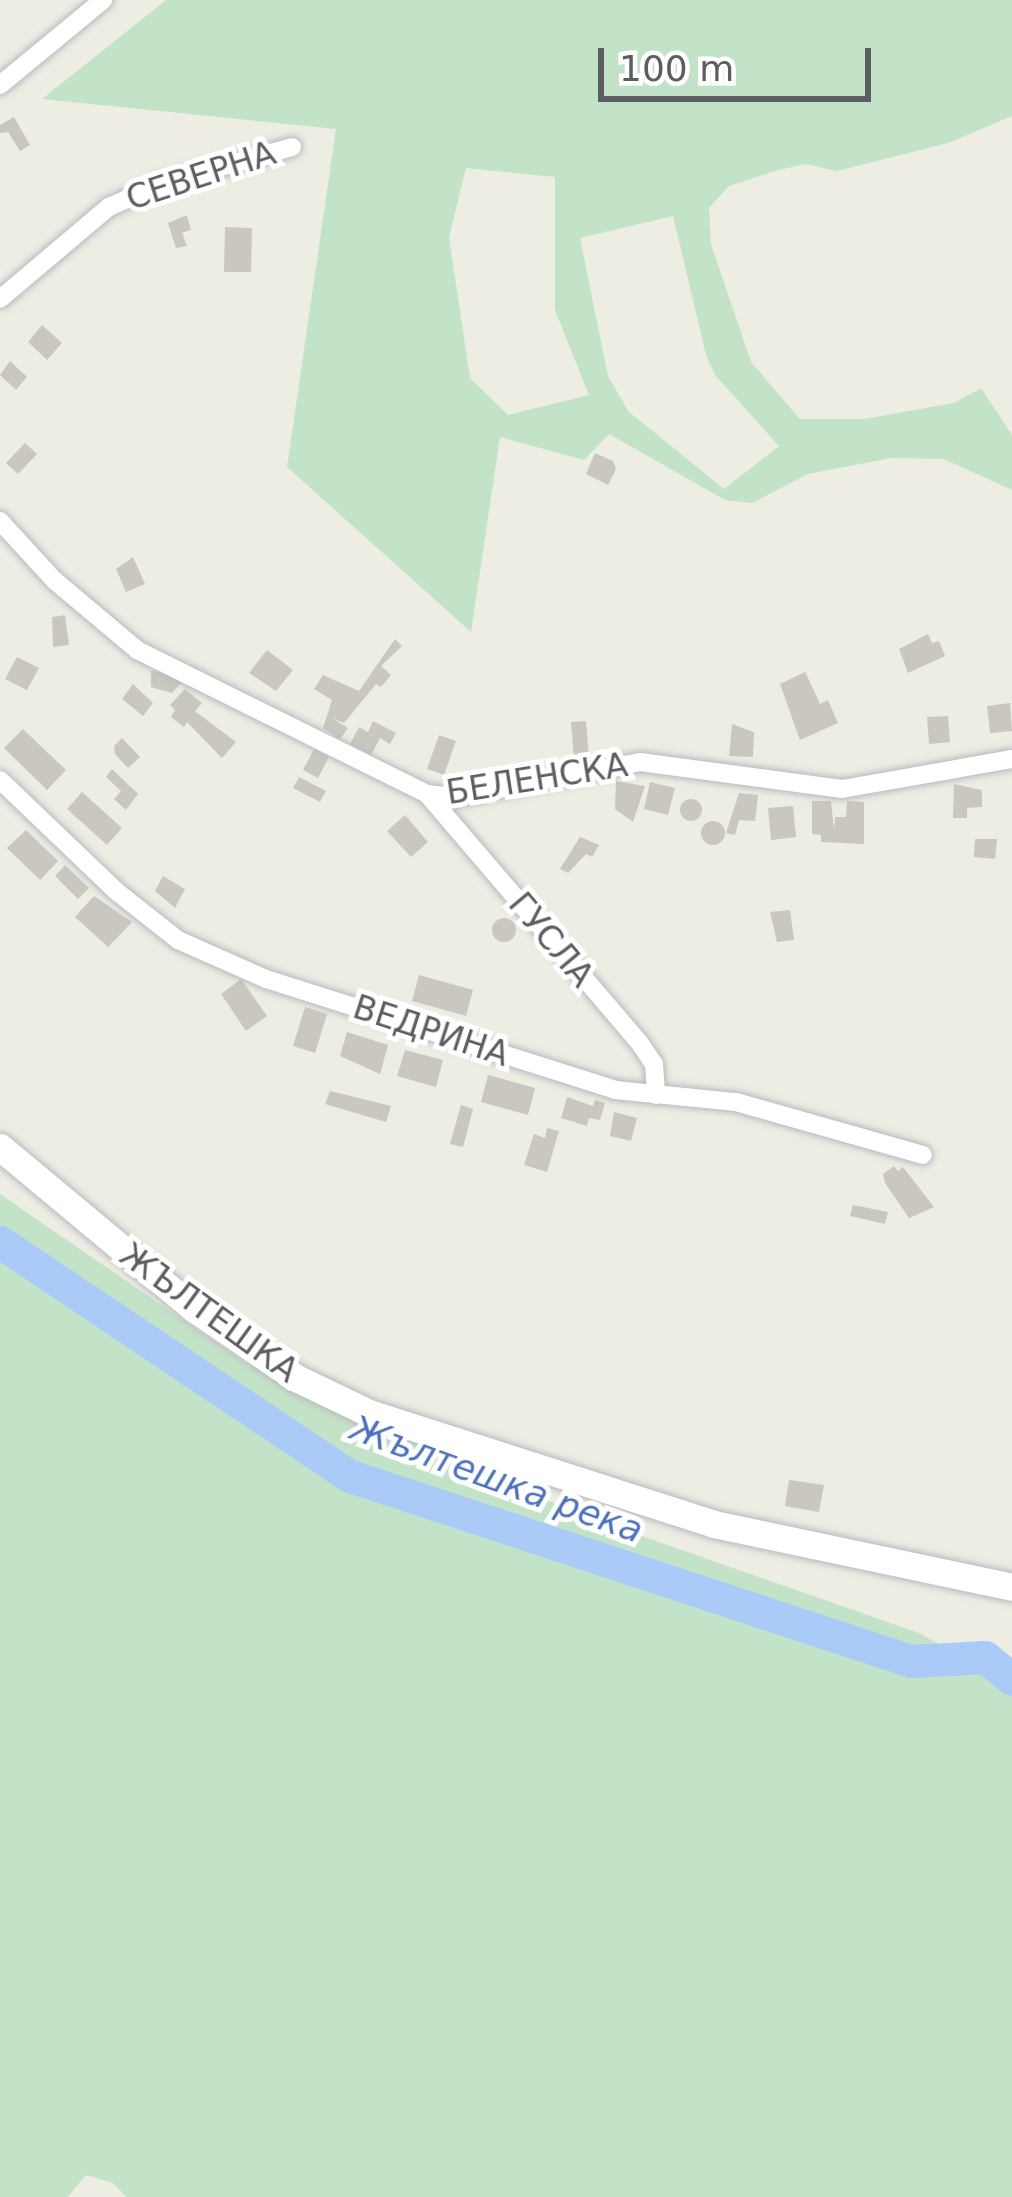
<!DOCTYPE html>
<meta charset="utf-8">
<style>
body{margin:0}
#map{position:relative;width:1012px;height:2197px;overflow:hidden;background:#edede4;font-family:"DejaVu Sans",sans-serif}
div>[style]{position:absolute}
.green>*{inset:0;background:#c3e3c8}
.river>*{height:33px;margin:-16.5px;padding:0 16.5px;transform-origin:16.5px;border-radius:16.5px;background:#aacaf8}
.building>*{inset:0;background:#c9c7c0}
.round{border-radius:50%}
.roads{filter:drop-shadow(0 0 3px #b9babf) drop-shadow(0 0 3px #b9babf)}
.minor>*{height:18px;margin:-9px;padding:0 9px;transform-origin:9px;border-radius:9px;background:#fff}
.secondary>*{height:27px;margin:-13.5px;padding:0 13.5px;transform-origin:13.5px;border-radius:13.5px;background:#fff}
span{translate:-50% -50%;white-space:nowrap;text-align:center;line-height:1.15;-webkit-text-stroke:10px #fff;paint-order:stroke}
.street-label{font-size:33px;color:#5c5e63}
.water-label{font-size:36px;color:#4e72b9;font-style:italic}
.scale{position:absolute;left:598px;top:48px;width:273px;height:54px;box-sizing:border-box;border:6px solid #5c5e63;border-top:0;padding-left:15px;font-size:36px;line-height:42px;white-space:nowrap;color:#5c5e63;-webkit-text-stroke:9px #fff;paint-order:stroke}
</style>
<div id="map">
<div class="green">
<i style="clip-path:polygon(evenodd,166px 0,1012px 0,1012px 116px,948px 143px,837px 171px,805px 164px,775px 171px,729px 186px,709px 208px,711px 244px,751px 362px,800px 419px,864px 419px,954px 403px,981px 388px,1012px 435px,1012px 490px,944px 459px,891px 458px,808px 474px,752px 503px,725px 500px,609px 434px,584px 460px,500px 437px,471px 632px,287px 467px,336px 129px,42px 99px,166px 0,466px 168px,555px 177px,555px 310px,589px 395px,508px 415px,470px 378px,449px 237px,466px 168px,166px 0,673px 216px,706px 355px,715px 375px,779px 446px,724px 489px,628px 411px,608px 376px,580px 238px,673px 216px)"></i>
<i style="clip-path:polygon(0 1194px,250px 1366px,576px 1513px,919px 1633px,1012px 1684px,1012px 2197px,126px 2197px,113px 2183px,86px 2175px,68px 2197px,0 2197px)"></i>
</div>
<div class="river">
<i style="left:0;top:1242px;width:421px;rotate:33.8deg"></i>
<i style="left:350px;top:1476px;width:591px;rotate:18.25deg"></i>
<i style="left:911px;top:1661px;width:74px;rotate:-3.1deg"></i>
<i style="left:985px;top:1657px;width:35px;rotate:39deg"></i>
</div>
<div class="building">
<i style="clip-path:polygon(14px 117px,30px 145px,20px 151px,8px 132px,0 133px,0 125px)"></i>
<i style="clip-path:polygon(187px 215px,191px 230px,182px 233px,187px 246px,176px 248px,168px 223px)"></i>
<i style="clip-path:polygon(225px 227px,252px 228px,251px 272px,224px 272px)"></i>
<i style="clip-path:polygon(42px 325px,62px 343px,47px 360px,28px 342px)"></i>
<i style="clip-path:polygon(10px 361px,27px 377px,16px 390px,0 375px)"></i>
<i style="clip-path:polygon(25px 443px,37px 454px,18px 474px,6px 463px)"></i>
<i style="clip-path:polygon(595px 453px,613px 461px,616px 469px,608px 485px,586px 474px)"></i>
<i style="clip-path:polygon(133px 557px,145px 584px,126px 592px,116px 569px)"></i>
<i style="clip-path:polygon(65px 615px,69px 645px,53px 647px,52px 617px)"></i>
<i style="clip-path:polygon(928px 634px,932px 643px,939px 641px,945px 656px,908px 673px,899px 649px)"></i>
<i style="clip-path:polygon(395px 639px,402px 646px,381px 666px,391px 675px,381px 687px,376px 684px,344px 723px,332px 718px,348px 728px,340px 739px,323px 728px,332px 700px,314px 689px,323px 675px,359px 691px)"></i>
<i style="clip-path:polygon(267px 650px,293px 670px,276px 691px,249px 673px)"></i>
<i style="clip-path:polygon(17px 657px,39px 668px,27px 690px,5px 679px)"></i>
<i style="clip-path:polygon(151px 671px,174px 673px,181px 683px,172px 693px,151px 687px)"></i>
<i style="clip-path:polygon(805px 672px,820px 704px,828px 700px,838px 723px,800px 740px,780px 684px)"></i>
<i style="clip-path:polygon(133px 684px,153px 703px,143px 716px,122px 699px)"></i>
<i style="clip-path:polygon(185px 689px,202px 703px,195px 711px,236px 742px,222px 758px,187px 722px,184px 727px,171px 717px,175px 710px,170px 705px)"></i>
<i style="clip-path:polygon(1010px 703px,1012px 731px,990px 733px,987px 706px)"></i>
<i style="clip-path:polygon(948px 716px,950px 742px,929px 744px,927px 717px)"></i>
<i style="clip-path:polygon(373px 721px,396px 733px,390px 744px,380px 738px,371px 755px,350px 744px,359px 727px,368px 732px)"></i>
<i style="clip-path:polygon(586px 721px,589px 758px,574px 759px,571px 722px)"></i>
<i style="clip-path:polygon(732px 724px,754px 732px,753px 757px,729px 756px)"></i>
<i style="clip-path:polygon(23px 729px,66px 770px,47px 790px,4px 748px)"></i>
<i style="clip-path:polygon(439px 735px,456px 741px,444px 775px,427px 769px)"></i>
<i style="clip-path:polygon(122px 738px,140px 757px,128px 768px,115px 754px,114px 746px)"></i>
<i style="clip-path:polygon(314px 749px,329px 757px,318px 778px,303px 770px)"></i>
<i style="clip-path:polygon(112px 769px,138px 794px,126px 810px,114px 799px,121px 791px,106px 777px)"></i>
<i style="clip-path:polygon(299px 777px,326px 791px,320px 802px,293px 788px)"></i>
<i style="clip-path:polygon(616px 781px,645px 786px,633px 822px,615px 809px)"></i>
<i style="clip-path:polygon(650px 782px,675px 788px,668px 815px,644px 809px)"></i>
<i style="clip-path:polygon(954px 784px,982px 790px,982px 807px,967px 808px,967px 818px,953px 818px)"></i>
<i style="clip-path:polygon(82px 792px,122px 828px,107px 845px,67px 809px)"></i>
<i style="clip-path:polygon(739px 793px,758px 795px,755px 821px,739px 820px,735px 835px,726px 833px)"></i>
<i class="round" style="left:680px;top:799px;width:22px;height:22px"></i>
<i style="clip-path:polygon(812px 801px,831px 801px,834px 830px,835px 817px,846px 817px,847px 801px,864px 802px,864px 844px,821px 842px,821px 835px,812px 834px)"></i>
<i style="clip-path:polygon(793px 806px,796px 837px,771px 840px,768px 808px)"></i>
<i style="clip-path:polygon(405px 815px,428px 842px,411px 857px,387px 831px)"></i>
<i class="round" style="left:701px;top:821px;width:24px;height:24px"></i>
<i style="clip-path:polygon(26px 830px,58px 861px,40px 880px,7px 848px)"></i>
<i style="clip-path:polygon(580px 837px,599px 845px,592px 857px,586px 854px,568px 873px,560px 869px)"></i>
<i style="clip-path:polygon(975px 839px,997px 839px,995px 859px,974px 857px)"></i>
<i style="clip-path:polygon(65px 865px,89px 888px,78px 899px,55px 876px)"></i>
<i style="clip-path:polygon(163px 876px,185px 889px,175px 908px,155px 891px)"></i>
<i style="clip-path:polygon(94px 896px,132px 922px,108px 947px,75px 917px)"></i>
<i style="clip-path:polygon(790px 910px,794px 940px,777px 942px,770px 912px)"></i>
<i class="round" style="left:492px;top:918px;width:24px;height:24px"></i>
<i style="clip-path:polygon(419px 975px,473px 990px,466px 1016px,412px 1001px)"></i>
<i style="clip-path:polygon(241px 979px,267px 1016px,246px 1031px,221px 994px)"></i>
<i style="clip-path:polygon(305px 1007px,327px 1014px,315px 1053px,293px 1046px)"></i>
<i style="clip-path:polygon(347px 1032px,388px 1045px,380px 1074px,340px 1056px)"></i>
<i style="clip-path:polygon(405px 1050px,443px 1060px,436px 1087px,397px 1076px)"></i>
<i style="clip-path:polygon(488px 1075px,535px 1088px,528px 1115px,481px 1102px)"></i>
<i style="clip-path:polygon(330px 1091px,391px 1106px,386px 1122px,325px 1104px)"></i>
<i style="clip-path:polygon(567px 1097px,593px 1106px,595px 1100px,605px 1103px,600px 1120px,589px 1118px,587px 1126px,561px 1118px)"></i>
<i style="clip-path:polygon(461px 1105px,473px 1109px,463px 1147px,450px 1144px)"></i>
<i style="clip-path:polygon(614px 1112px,637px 1118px,631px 1141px,610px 1136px)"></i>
<i style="clip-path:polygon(547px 1128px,559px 1131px,547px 1172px,524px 1165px,534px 1134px,545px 1138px)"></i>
<i style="clip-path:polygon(894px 1166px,898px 1171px,903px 1167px,934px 1207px,909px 1218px,885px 1183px,883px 1174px)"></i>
<i style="clip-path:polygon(853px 1205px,888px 1212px,885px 1224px,850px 1216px)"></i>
<i style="clip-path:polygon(789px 1480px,824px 1485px,819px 1512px,785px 1506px)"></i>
</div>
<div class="roads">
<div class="minor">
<i style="left:0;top:85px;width:134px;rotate:-39.5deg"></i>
<i style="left:0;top:299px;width:143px;rotate:-40.2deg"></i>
<i style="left:109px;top:207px;width:59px;rotate:-24deg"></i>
<i style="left:163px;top:183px;width:134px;rotate:-15.6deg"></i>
<i style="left:0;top:521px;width:80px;rotate:47.5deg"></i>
<i style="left:54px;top:580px;width:109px;rotate:40.1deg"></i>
<i style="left:137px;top:650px;width:324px;rotate:26.4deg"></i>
<i style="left:427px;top:794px;width:30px;rotate:6deg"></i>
<i style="left:457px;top:797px;width:186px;rotate:-10.8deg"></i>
<i style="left:640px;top:762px;width:204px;rotate:7.6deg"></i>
<i style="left:842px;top:789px;width:173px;rotate:-10deg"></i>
<i style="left:0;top:780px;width:161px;rotate:43.7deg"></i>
<i style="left:116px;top:891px;width:79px;rotate:38.3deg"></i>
<i style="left:178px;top:940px;width:96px;rotate:23.9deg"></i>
<i style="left:266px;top:979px;width:366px;rotate:17.6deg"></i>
<i style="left:615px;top:1090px;width:122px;rotate:5.7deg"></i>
<i style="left:736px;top:1102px;width:194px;rotate:15.8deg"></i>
<i style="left:427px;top:794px;width:326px;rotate:49.5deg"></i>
<i style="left:639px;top:1042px;width:27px;rotate:56deg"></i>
<i style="left:654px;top:1064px;width:31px;rotate:86deg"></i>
</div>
<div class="secondary">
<i style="left:0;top:1147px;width:251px;rotate:39.8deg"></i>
<i style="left:193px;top:1308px;width:125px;rotate:34.2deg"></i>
<i style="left:296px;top:1378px;width:81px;rotate:25.6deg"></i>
<i style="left:369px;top:1413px;width:362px;rotate:17.8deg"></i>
<i style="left:714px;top:1524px;width:305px;rotate:11.9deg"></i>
</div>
</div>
<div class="street-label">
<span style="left:201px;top:176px;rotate:-18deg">СЕВЕРНА</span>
<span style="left:537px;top:779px;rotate:-9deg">БЕЛЕНСКА</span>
<span style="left:551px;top:940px;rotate:50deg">ГУСЛА</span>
<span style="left:431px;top:1031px;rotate:18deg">ВЕДРИНА</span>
<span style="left:209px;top:1313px;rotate:36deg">ЖЪЛТЕШКА</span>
</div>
<div class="water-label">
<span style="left:497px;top:1479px;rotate:20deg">Жълтешка река</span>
</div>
<div class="scale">100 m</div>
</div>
